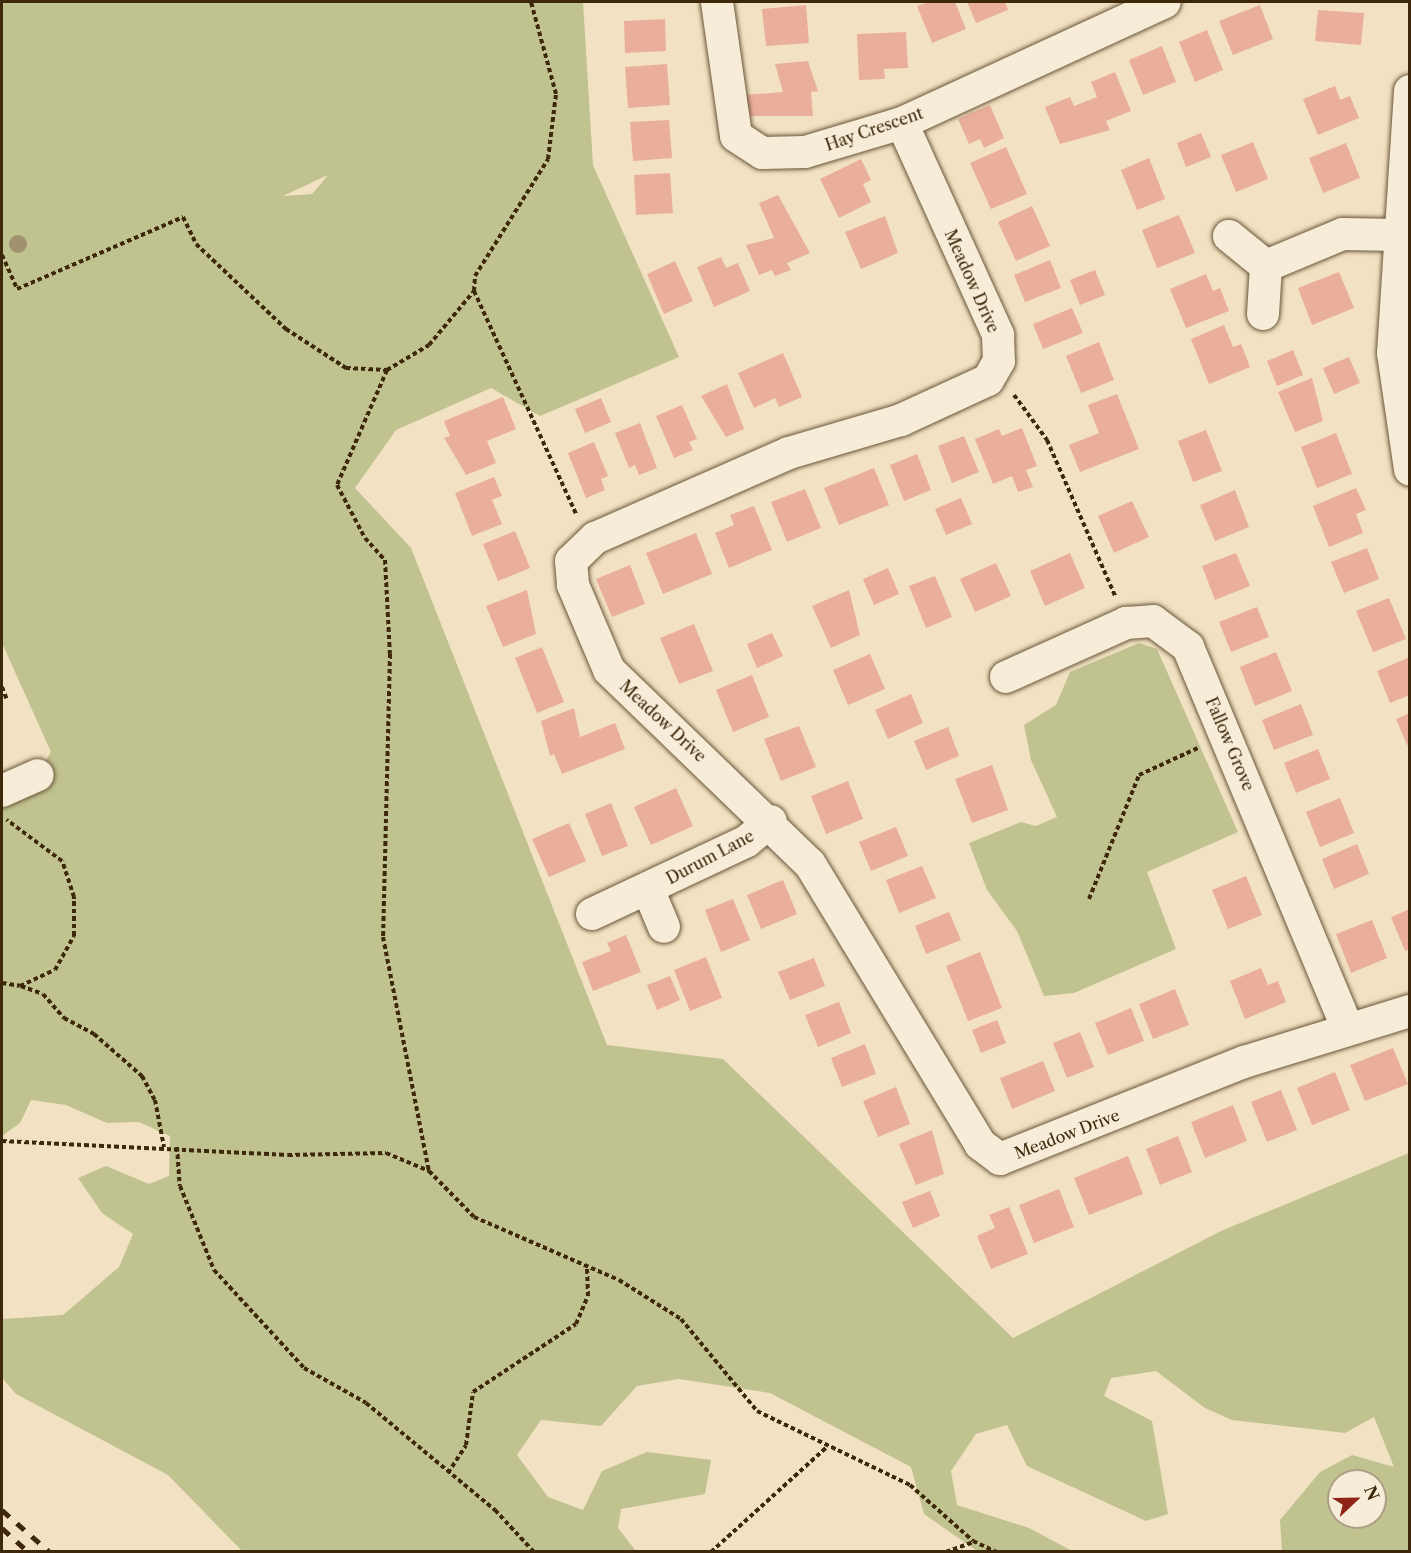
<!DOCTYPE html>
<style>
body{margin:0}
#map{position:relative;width:1411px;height:1553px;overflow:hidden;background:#f2e2c3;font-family:"Libre Caslon Text",serif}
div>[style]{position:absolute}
.green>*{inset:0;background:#c0c290}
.building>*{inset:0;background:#e9af9b}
.path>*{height:4px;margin-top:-2px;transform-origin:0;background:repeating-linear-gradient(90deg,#3d2809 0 4.5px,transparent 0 7.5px)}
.roads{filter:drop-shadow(0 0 2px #6a5638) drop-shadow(0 0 2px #6a5638)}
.minor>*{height:32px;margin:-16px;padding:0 16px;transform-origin:16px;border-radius:16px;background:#f7ecd8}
.rail>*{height:4.5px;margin-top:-2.25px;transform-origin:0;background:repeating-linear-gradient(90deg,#3d2809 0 10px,transparent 0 20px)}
.trees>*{width:18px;height:18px;margin:-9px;border-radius:50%;background:#a1916f}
span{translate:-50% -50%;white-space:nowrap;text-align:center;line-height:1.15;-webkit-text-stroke:5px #f7ecd8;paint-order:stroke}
.street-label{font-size:16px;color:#3d2809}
.frame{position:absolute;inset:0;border:3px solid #3d2809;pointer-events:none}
.north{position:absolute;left:1327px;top:1469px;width:60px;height:60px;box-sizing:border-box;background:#f7ecd8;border:2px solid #ad9e85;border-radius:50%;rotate:68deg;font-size:16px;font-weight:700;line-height:24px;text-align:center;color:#3d2809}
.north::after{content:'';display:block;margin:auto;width:21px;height:27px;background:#8f2418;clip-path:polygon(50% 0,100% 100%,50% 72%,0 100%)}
</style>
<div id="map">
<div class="green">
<i style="clip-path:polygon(evenodd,2px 2px,583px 2px,593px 165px,679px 357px,540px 416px,491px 388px,396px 430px,355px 488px,411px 548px,607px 1045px,723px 1059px,1013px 1338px,1221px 1231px,1409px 1153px,1409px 1551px,1282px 1551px,1280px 1520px,1320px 1472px,1352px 1455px,1394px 1467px,1374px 1417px,1345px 1433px,1232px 1420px,1205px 1408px,1156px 1371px,1111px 1378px,1104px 1396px,1152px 1421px,1168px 1514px,1146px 1521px,1027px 1466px,1007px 1425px,976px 1434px,951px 1471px,957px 1505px,1029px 1528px,1074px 1552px,977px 1551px,924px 1514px,911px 1467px,770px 1393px,679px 1379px,637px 1386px,601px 1426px,541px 1420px,517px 1455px,548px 1497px,583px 1510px,602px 1471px,647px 1452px,711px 1460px,705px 1494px,621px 1509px,618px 1528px,636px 1551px,242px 1551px,168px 1475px,16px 1394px,2px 1378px,2px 1319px,63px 1315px,119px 1267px,133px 1234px,102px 1213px,78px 1178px,106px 1166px,149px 1184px,169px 1176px,170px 1136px,139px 1122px,107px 1123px,66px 1105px,31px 1100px,20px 1123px,2px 1136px,2px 797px,32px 783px,51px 752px,2px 643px,2px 2px,328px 175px,312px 194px,284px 196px,285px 195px,328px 175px,2px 2px,1339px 1481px,1375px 1481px,1375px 1517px,1339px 1517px,1339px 1481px)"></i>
<i style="clip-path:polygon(1139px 643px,1157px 649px,1238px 832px,1147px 872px,1176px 949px,1074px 993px,1044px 996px,1017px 931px,987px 890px,969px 843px,1021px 822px,1036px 826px,1057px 817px,1031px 760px,1024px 725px,1056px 705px,1070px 672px)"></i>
</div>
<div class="building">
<i style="clip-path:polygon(929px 2px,955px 2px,966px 29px,932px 43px,917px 6px)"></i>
<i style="clip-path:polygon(967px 2px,1005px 2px,1008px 10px,976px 23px)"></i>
<i style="clip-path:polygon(806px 5px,809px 43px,766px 46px,762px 9px)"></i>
<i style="clip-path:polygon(1260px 5px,1273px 39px,1233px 55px,1219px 21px)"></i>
<i style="clip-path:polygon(1318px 10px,1364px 13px,1361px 45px,1315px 41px)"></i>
<i style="clip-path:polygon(665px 19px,666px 51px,625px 53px,624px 21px)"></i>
<i style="clip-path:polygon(1207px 30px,1223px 70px,1195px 82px,1179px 42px)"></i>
<i style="clip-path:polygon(906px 32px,908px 68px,884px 69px,885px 79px,859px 80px,857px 34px)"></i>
<i style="clip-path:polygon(1162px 46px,1176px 82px,1143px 95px,1129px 60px)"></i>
<i style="clip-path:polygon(808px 61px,818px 91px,811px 92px,813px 116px,747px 116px,745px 95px,783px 92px,775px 64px)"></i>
<i style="clip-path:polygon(667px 64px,670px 105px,628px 108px,625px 67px)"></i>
<i style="clip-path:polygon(1115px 72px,1131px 111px,1106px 121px,1110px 130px,1060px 144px,1045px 107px,1070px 97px,1074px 106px,1097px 97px,1091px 82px)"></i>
<i style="clip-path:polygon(1335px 86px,1340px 100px,1350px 96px,1359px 118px,1318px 135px,1303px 99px)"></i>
<i style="clip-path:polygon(990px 105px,1004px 138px,984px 148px,980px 139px,969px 144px,958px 119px)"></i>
<i style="clip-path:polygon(669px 120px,672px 158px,633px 161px,630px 122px)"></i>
<i style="clip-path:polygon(1201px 133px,1211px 157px,1186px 167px,1177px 143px)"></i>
<i style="clip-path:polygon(1253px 142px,1268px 179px,1236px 192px,1221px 155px)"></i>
<i style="clip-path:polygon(1346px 143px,1360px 178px,1323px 193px,1309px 158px)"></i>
<i style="clip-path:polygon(1006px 147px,1027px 194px,991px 209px,970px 163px)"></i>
<i style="clip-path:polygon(1149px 158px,1165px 199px,1137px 210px,1121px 170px)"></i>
<i style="clip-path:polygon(861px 159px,871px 180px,863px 184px,871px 202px,839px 218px,820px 179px)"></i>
<i style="clip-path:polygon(670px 173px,673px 213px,636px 215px,634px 175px)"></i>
<i style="clip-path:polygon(778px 195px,810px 253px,787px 263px,791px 270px,775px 276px,772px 270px,759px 275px,746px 245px,774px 238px,759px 203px)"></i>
<i style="clip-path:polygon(1032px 206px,1050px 246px,1016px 261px,998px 222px)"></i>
<i style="clip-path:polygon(1179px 215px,1195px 253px,1157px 268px,1142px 230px)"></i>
<i style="clip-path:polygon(885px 216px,898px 253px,861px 269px,845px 232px)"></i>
<i style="clip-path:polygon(721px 257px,726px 268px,738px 263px,750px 291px,714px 307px,697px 267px)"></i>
<i style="clip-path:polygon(1050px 260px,1061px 288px,1025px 302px,1014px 275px)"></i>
<i style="clip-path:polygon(675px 261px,693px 301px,664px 314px,647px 274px)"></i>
<i style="clip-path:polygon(1095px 270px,1105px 295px,1080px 305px,1070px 280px)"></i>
<i style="clip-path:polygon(1339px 272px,1354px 308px,1312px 325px,1298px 288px)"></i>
<i style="clip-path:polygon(1206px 274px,1213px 291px,1220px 288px,1229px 311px,1186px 328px,1170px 289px)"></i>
<i style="clip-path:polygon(1072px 308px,1083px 333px,1043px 349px,1033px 324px)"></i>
<i style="clip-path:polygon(1224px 325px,1233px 347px,1241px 344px,1250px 367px,1209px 384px,1191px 339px)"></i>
<i style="clip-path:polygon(1099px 342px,1114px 380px,1081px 393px,1066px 356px)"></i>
<i style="clip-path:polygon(1293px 350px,1303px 375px,1277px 386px,1267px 361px)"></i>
<i style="clip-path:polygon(783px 353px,802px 397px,779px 407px,775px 398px,754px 408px,738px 373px)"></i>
<i style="clip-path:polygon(1349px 357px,1360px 383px,1334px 394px,1323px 368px)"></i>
<i style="clip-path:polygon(1312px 378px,1323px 421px,1295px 432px,1278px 392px)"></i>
<i style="clip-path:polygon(727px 384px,744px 429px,726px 437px,701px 396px)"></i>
<i style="clip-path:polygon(1117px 394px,1139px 449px,1080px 472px,1069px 445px,1099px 433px,1088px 405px)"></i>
<i style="clip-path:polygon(503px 397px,516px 429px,487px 441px,496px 463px,466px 475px,444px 438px,450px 436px,444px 421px)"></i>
<i style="clip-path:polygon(601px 398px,611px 422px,585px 433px,575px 409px)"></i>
<i style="clip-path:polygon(682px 405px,697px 439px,689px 442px,693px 450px,674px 458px,656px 416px)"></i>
<i style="clip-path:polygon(640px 423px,657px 468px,639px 475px,635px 465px,629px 468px,615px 433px)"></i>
<i style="clip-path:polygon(1022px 428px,1037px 466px,1026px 470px,1033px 487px,1018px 492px,1012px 476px,993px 484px,975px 439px,999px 429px,1002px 436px)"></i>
<i style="clip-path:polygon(1206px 430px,1222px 471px,1193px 482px,1178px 441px)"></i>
<i style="clip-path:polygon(1336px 433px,1352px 474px,1317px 488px,1301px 447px)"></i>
<i style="clip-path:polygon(964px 436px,979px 472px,952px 483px,938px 446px)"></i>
<i style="clip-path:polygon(594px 442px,608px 476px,601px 479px,605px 490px,586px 498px,568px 453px)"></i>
<i style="clip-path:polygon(917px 454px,931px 490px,904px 501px,890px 465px)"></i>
<i style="clip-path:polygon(874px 468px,889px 505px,839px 525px,824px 488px)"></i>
<i style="clip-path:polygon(494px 477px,502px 496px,492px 500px,502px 524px,472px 536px,455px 493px)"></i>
<i style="clip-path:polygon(1356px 488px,1366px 510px,1356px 514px,1363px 533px,1329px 547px,1313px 506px)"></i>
<i style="clip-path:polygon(805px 489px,821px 528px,787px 542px,771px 502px)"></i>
<i style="clip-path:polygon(1235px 490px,1249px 527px,1215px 541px,1200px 505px)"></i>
<i style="clip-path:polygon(961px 498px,972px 524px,946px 535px,935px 509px)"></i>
<i style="clip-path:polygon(1132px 501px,1149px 537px,1114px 553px,1098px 516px)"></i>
<i style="clip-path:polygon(754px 506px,772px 550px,729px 568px,715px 533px,734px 525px,730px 515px)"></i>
<i style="clip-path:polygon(515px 531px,530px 568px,498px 581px,483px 544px)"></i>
<i style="clip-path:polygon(696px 533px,712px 574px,663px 594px,646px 553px)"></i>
<i style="clip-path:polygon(1367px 548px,1379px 579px,1344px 593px,1331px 562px)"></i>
<i style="clip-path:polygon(1070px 553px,1085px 588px,1045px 606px,1030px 571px)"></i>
<i style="clip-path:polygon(1236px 553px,1250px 586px,1215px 600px,1202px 566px)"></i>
<i style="clip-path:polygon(996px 563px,1011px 596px,975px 612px,960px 579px)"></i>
<i style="clip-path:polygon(630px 565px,645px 604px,612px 617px,596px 579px)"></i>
<i style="clip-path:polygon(888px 568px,899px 594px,874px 605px,863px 579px)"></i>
<i style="clip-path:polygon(935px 576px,952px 617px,926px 628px,909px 586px)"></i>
<i style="clip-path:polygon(527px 590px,536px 634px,503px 647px,486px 606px)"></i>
<i style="clip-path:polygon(849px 590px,860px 635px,831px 648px,812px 606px)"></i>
<i style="clip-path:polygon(1389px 598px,1406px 639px,1373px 652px,1356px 611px)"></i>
<i style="clip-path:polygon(1257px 607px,1269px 637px,1231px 652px,1219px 622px)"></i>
<i style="clip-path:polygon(694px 624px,713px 671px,679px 684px,660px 638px)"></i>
<i style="clip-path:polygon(772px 633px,783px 656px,757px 668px,747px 644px)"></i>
<i style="clip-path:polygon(542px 647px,564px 702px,537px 713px,515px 658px)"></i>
<i style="clip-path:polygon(1276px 652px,1292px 691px,1255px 706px,1240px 667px)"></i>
<i style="clip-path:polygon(870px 654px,885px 689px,848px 705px,833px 670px)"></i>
<i style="clip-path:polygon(1410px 657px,1410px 695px,1390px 703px,1377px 671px)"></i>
<i style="clip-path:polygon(752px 675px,769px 717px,733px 732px,716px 690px)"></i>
<i style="clip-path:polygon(911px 694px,923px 723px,888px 739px,875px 710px)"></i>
<i style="clip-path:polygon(1301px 704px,1313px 735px,1274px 750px,1262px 720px)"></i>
<i style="clip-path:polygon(574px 708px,580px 737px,615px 723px,625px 749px,562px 774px,554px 754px,550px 756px,541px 721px)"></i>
<i style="clip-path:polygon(1410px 713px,1410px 744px,1407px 745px,1396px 719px)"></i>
<i style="clip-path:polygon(799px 726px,816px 767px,781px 781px,764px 739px)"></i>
<i style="clip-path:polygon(948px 727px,959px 756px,926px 770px,914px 741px)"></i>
<i style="clip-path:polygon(1318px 749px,1330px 779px,1296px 793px,1284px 763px)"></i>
<i style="clip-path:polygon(992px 765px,1008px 810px,972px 823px,955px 779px)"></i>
<i style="clip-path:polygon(848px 781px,863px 819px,826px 834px,811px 796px)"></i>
<i style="clip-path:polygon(676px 788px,693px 826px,651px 845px,634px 807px)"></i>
<i style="clip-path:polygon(1340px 798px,1354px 833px,1320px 847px,1306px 812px)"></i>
<i style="clip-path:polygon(611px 803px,628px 846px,602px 856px,585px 814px)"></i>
<i style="clip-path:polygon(569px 823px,586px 861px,549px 877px,532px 839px)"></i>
<i style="clip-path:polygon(896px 827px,908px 856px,871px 871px,859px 842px)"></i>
<i style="clip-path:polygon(1357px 844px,1369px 874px,1334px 889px,1322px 859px)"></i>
<i style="clip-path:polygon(922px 866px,936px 898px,899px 913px,886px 880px)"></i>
<i style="clip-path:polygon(1246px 876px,1262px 915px,1228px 929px,1212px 890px)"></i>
<i style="clip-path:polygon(783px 880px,797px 914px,761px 929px,747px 895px)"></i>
<i style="clip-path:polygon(733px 899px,750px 940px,721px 952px,705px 910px)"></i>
<i style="clip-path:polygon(1410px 909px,1410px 949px,1405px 951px,1391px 917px)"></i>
<i style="clip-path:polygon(949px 912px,961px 940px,926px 954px,915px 926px)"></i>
<i style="clip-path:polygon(1372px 920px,1387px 958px,1351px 973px,1336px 934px)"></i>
<i style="clip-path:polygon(626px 935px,641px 972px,593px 991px,582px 962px,611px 951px,607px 943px)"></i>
<i style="clip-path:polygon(980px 952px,1002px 1008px,968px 1021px,946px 966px)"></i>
<i style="clip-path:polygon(706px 957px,722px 998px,690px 1011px,674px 970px)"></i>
<i style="clip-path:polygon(814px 958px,825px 986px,790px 1000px,778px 972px)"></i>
<i style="clip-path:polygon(1261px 968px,1268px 985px,1278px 981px,1286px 1002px,1245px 1019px,1230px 981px)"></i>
<i style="clip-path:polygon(670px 976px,680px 1000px,657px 1010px,647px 985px)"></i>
<i style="clip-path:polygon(1175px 989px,1189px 1025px,1153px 1039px,1139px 1004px)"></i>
<i style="clip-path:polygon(839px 1002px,851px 1033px,818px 1047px,805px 1015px)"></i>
<i style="clip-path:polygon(1131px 1008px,1144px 1041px,1108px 1055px,1095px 1023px)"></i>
<i style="clip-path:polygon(997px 1020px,1006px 1043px,981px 1053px,972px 1030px)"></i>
<i style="clip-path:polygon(1080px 1032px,1094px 1067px,1067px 1078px,1053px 1043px)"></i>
<i style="clip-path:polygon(865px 1044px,876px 1074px,842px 1087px,831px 1058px)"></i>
<i style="clip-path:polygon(1393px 1048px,1408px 1084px,1365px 1101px,1350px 1065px)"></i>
<i style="clip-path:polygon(1043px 1061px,1055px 1091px,1012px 1109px,1000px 1078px)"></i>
<i style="clip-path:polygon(1335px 1072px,1350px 1110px,1312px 1125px,1297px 1088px)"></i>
<i style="clip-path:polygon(896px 1087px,910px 1124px,878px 1137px,863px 1101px)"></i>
<i style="clip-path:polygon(1281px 1090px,1297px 1130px,1267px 1142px,1251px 1102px)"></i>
<i style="clip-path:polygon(1233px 1105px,1247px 1141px,1205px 1158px,1191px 1122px)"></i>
<i style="clip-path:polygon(932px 1130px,944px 1174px,916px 1185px,899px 1144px)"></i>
<i style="clip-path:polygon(1178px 1136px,1192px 1172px,1160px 1185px,1146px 1149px)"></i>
<i style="clip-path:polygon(1128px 1156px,1143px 1194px,1089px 1215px,1074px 1178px)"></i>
<i style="clip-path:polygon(1059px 1189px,1074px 1227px,1034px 1243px,1019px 1205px)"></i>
<i style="clip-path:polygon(930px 1191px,940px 1216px,913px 1228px,902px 1202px)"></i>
<i style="clip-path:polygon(1009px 1207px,1028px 1254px,991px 1269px,977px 1236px,995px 1228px,989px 1215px)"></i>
</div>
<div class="path">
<i style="left:2px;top:255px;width:37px;rotate:66deg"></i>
<i style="left:17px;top:289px;width:181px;rotate:-23.4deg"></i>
<i style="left:183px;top:217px;width:30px;rotate:64deg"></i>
<i style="left:196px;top:244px;width:124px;rotate:43.4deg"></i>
<i style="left:286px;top:329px;width:72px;rotate:33deg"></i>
<i style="left:346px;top:368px;width:41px;rotate:2.8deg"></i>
<i style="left:387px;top:370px;width:49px;rotate:-30.8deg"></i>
<i style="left:429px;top:345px;width:70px;rotate:-50.2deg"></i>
<i style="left:474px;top:291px;width:15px;rotate:-86deg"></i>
<i style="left:475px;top:276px;width:138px;rotate:-58deg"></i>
<i style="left:548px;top:159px;width:65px;rotate:-83deg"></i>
<i style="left:556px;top:94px;width:95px;rotate:-105.2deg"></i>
<i style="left:474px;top:291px;width:247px;rotate:65.4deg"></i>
<i style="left:387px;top:370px;width:125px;rotate:113.5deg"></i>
<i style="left:337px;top:485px;width:60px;rotate:62.2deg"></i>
<i style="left:365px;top:538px;width:30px;rotate:48deg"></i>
<i style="left:385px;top:560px;width:94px;rotate:87deg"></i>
<i style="left:390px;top:654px;width:283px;rotate:91.4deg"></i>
<i style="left:383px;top:937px;width:238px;rotate:78.9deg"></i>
<i style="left:1014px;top:395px;width:56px;rotate:53.7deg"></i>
<i style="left:1047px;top:440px;width:170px;rotate:66.4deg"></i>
<i style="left:2px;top:687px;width:14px;rotate:69deg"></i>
<i style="left:1089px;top:899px;width:134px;rotate:-68deg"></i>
<i style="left:1139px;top:775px;width:65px;rotate:-24.6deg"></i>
<i style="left:2px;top:983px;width:18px;rotate:9deg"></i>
<i style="left:20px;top:986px;width:38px;rotate:-25deg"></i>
<i style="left:55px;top:970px;width:39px;rotate:-61deg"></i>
<i style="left:74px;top:936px;width:39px;rotate:-90deg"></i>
<i style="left:74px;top:897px;width:38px;rotate:-108deg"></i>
<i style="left:62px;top:861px;width:69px;rotate:-143.3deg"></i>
<i style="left:21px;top:986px;width:23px;rotate:20deg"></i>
<i style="left:43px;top:994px;width:32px;rotate:49deg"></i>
<i style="left:64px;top:1018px;width:34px;rotate:28deg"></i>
<i style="left:94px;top:1034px;width:64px;rotate:41.2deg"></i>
<i style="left:142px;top:1076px;width:27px;rotate:62deg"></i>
<i style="left:155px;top:1100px;width:48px;rotate:79.2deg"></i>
<i style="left:2px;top:1141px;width:286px;rotate:2.8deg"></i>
<i style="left:288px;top:1155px;width:98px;rotate:-1.2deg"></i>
<i style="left:386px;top:1153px;width:47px;rotate:22.7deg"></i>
<i style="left:429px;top:1171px;width:64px;rotate:45.6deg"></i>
<i style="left:474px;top:1217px;width:158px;rotate:23.5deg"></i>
<i style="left:619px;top:1280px;width:73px;rotate:32.2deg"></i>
<i style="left:681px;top:1319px;width:119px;rotate:50.4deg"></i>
<i style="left:757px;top:1411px;width:170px;rotate:25.8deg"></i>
<i style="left:910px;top:1485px;width:84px;rotate:41.6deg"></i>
<i style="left:973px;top:1541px;width:26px;rotate:25deg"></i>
<i style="left:177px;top:1147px;width:39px;rotate:86deg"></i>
<i style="left:180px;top:1186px;width:91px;rotate:68deg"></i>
<i style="left:214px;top:1270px;width:133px;rotate:47.4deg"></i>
<i style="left:304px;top:1368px;width:71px;rotate:29.4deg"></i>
<i style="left:366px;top:1403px;width:168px;rotate:39.7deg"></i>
<i style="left:495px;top:1510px;width:57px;rotate:47.1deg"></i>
<i style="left:448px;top:1473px;width:33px;rotate:-57deg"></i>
<i style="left:466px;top:1445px;width:53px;rotate:-82.5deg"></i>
<i style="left:473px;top:1392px;width:123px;rotate:-33.4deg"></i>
<i style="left:576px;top:1324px;width:30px;rotate:-67deg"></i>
<i style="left:588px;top:1296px;width:29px;rotate:-92deg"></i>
<i style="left:711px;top:1552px;width:156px;rotate:-42.2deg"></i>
<i style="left:946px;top:1552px;width:29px;rotate:-20deg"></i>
</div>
<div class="roads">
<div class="minor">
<i style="left:717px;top:2px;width:135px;rotate:81.9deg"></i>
<i style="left:736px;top:136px;width:31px;rotate:33deg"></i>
<i style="left:762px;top:153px;width:43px;rotate:-1.3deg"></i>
<i style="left:805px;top:152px;width:101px;rotate:-16.6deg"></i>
<i style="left:902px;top:123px;width:289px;rotate:-24.7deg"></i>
<i style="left:1410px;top:91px;width:263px;rotate:93.7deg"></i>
<i style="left:1393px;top:353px;width:118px;rotate:81.7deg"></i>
<i style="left:902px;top:123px;width:233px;rotate:65.6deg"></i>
<i style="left:998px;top:335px;width:26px;rotate:88deg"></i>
<i style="left:999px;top:361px;width:22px;rotate:120deg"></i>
<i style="left:988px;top:380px;width:96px;rotate:155.3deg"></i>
<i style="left:901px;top:420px;width:117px;rotate:163.6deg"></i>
<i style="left:789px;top:453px;width:212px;rotate:156.3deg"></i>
<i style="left:595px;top:538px;width:33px;rotate:136deg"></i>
<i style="left:571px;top:561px;width:24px;rotate:85deg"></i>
<i style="left:573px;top:585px;width:92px;rotate:67deg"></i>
<i style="left:609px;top:670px;width:279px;rotate:44deg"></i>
<i style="left:810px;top:864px;width:328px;rotate:58.7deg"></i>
<i style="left:980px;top:1144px;width:25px;rotate:37deg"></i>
<i style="left:1000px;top:1159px;width:263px;rotate:-21.7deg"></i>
<i style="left:1244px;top:1062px;width:174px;rotate:-17.1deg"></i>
<i style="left:1229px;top:236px;width:48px;rotate:39deg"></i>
<i style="left:1266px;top:266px;width:83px;rotate:-22.6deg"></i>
<i style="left:1343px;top:234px;width:55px;rotate:1deg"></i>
<i style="left:1263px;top:314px;width:48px;rotate:-86.4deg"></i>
<i style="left:1006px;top:677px;width:132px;rotate:-24.2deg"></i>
<i style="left:1126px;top:623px;width:27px;rotate:-4deg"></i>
<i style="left:1153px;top:621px;width:44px;rotate:36.6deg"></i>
<i style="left:1188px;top:647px;width:413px;rotate:67.3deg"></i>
<i style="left:2px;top:791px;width:39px;rotate:-24deg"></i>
<i style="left:648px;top:889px;width:41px;rotate:67.2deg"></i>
<i style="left:592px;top:914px;width:171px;rotate:-25.2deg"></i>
<i style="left:747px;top:841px;width:31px;rotate:-40deg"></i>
</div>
</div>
<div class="rail">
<i style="left:2px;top:1510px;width:64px;rotate:41.2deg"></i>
<i style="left:2px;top:1528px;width:36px;rotate:42deg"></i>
</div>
<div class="trees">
<i style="left:18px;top:244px"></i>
</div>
<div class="street-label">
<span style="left:874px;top:129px;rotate:-19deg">Hay Crescent</span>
<span style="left:972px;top:281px;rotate:66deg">Meadow Drive</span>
<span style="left:663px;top:721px;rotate:43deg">Meadow Drive</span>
<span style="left:1230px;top:744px;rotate:67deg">Fallow Grove</span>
<span style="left:710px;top:857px;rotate:-28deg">Durum Lane</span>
<span style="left:1067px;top:1134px;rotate:-21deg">Meadow Drive</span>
</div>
<div class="frame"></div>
<div class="north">N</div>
</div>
